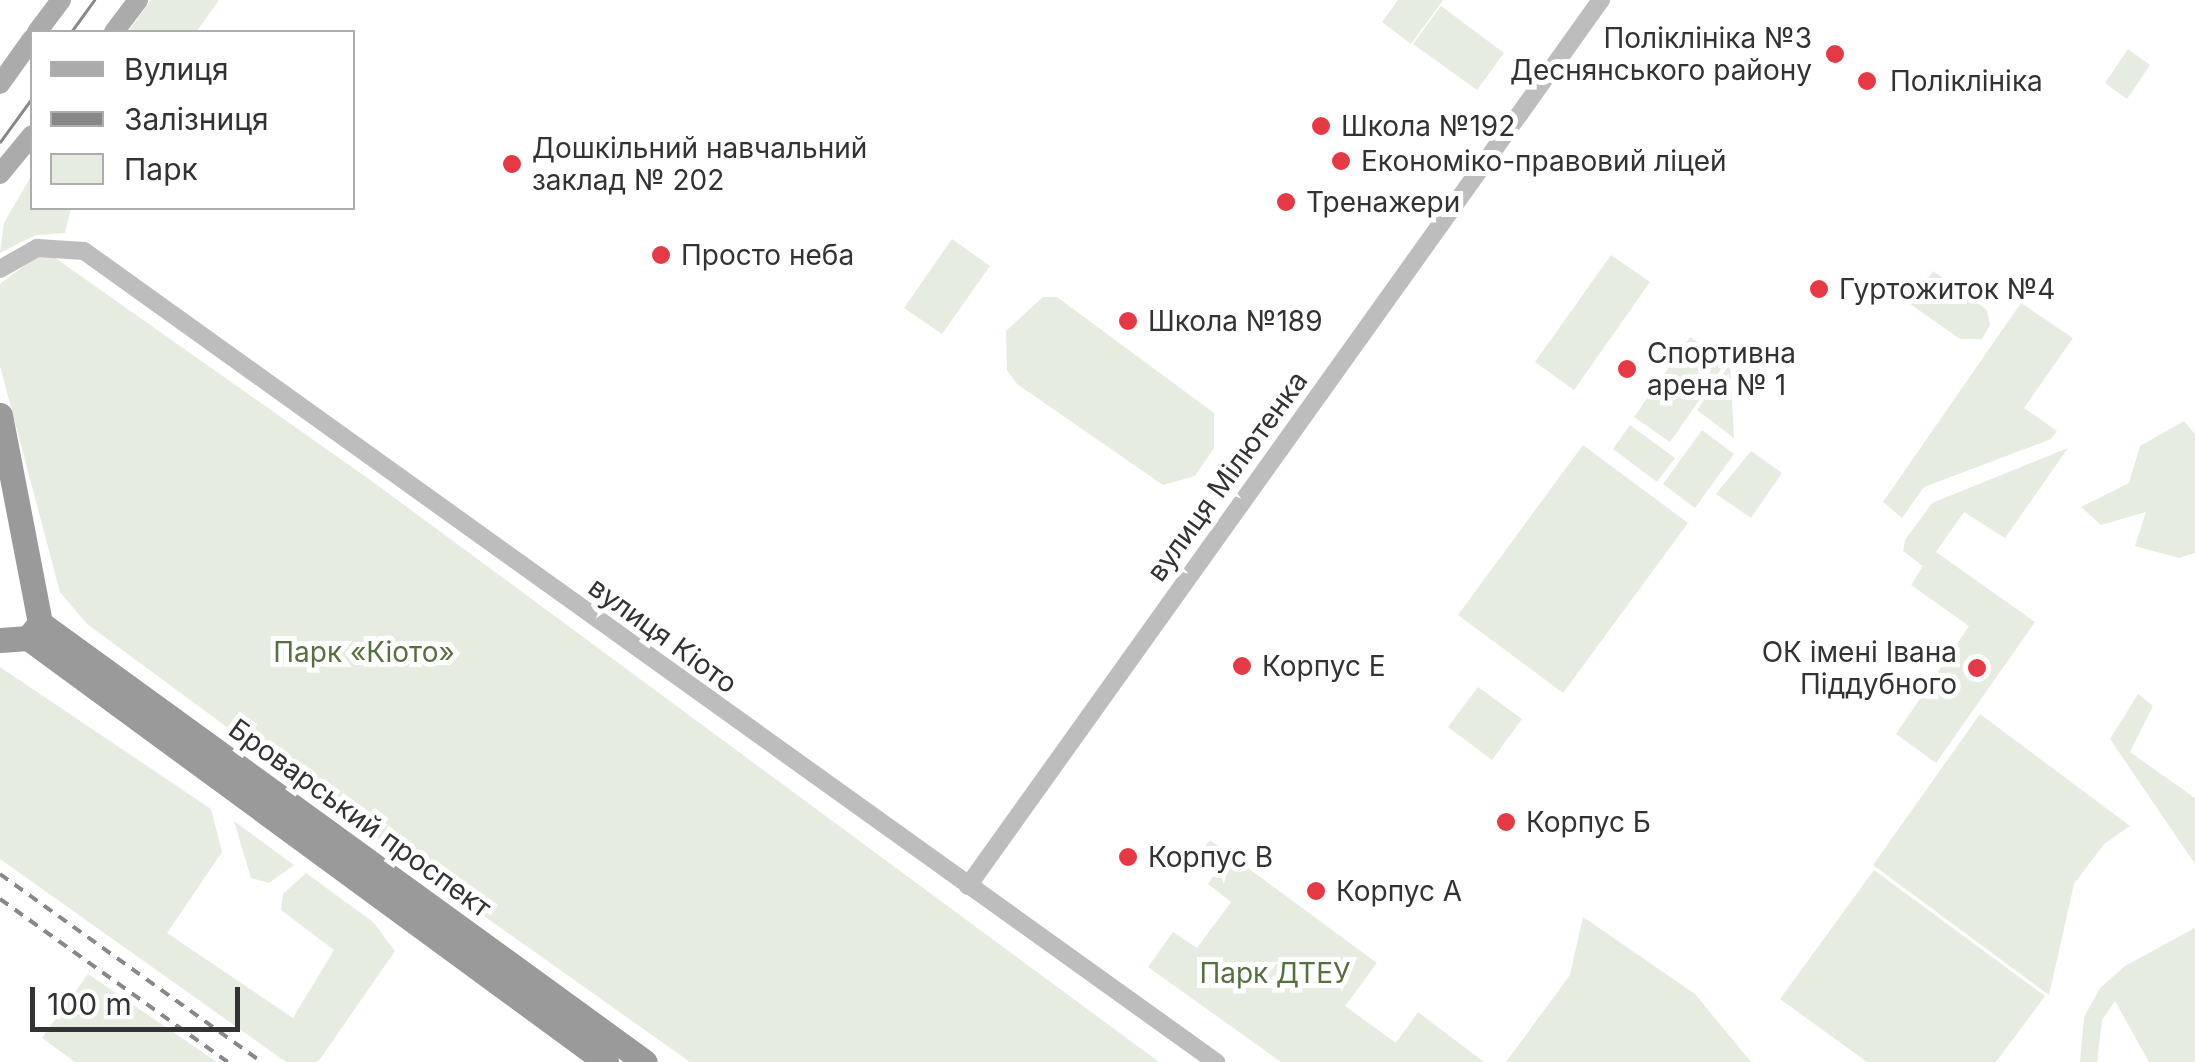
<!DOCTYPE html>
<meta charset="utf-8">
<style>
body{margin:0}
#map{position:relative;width:2195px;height:1062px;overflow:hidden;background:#fff;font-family:Inter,sans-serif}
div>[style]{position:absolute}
.green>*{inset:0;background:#e6ecdf}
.secondary>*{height:18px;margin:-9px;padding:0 9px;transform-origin:9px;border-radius:9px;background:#bdbdbd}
.primary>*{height:20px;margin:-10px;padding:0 10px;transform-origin:10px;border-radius:10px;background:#ababab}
.highway>*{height:25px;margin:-12.5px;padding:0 12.5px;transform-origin:12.5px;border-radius:12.5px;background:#9a9a9a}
.tram>*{height:2.5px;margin:-1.25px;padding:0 1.25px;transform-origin:1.25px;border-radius:1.25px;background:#888}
.rail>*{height:4px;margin-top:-2px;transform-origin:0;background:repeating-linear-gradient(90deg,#888 0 10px,transparent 0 18px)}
.dots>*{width:28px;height:28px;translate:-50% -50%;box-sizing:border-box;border:5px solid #fff;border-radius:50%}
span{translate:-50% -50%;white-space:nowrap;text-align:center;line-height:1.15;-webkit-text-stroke:10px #fff;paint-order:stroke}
.poi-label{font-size:28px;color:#333}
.right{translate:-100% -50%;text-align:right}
.left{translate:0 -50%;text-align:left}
.street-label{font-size:28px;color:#333}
.park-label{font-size:28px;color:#56703f}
.legend{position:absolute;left:30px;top:30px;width:325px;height:180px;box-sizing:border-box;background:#fff;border:2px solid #adadad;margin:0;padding:12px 18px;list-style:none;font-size:30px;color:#333}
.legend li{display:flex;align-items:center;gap:20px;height:50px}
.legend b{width:50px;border:2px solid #adadad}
.scale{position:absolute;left:30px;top:987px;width:210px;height:45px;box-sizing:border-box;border:5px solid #333;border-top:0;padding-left:12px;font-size:30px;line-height:35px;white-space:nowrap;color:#333;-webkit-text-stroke:8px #fff;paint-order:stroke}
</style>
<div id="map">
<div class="green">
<i style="clip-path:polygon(151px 0,219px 0,196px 32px,128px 32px)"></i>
<i style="clip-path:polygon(1398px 0,1443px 0,1411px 44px,1382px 22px)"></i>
<i style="clip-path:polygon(1441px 6px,1504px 53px,1477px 90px,1413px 44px)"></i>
<i style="clip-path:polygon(2128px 49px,2150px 65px,2127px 99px,2105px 83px)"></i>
<i style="clip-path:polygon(30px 178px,32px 208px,71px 208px,65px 233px,36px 235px,0 253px,4px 223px)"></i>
<i style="clip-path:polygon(952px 239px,990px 266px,942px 334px,904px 308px)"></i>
<i style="clip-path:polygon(51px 255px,373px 482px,1159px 1062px,690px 1062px,477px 911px,480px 897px,425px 860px,418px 868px,87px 624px,60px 592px,0 366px,0 284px,35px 257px)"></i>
<i style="clip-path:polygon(1611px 255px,1650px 282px,1574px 390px,1535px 362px)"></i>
<i style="clip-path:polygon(1933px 271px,1987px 310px,1990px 325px,1982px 339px,1960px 339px,1910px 304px)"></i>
<i style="clip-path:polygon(1043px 297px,1057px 297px,1214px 413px,1214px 448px,1195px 476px,1163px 485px,1017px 384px,1007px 370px,1006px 331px)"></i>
<i style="clip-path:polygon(2021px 303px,2073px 338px,2024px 408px,2057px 431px,2051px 439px,1924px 487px,1902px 518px,1883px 502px)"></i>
<i style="clip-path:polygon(1690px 337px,1726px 362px,1670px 442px,1634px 417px)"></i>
<i style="clip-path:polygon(1730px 364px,1734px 438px,1697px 410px)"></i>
<i style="clip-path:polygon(2184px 421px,2195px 434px,2195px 553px,2179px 558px,2135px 546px,2146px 512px,2101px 525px,2081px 507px,2129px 483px,2140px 446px)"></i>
<i style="clip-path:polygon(1630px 425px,1675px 458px,1657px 482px,1613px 449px)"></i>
<i style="clip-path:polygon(1702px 430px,1734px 454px,1695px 508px,1663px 484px)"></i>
<i style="clip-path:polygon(1583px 445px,1688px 523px,1563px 693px,1458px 615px)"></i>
<i style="clip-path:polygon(2068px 448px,2005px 538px,1964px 512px,1936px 552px,2035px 622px,1936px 763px,1896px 734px,1969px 626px,1911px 585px,1923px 566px,1903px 551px,1905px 540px,1932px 503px)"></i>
<i style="clip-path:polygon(1751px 451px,1782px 473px,1751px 518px,1716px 494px)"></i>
<i style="clip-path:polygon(0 667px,211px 809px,222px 852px,167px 933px,293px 1018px,334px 950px,281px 910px,283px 894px,306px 873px,373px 922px,395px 951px,318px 1062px,286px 1062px,0 859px)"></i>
<i style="clip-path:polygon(1478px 687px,1522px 719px,1492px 760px,1448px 727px)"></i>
<i style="clip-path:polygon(2138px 694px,2153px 706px,2130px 752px,2195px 798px,2195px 864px,2110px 739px)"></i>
<i style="clip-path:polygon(1980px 714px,2130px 826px,2104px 844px,2074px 884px,2049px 995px,1873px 865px)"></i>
<i style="clip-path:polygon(234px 821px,294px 865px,269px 883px,251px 878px)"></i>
<i style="clip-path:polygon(1210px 840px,1377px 963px,1345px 1006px,1396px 1043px,1418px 1012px,1484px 1062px,1281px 1062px,1148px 967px,1173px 932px,1197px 948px,1231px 902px,1208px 884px,1219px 868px,1199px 854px)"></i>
<i style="clip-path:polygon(1874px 870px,2045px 996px,1996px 1062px,1867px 1062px,1780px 999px)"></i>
<i style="clip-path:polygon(1583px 917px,1695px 994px,1751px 1062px,1506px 1062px,1570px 975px)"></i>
<i style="clip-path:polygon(2195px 928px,2195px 1062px,2149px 1062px,2115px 1001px,2102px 1020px,2097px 1062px,2080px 1062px,2084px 1017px,2100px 988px,2125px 966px)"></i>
<i style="clip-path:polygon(88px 974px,217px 1062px,75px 1062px,42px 1038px)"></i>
</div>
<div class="secondary">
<i style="left:0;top:269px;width:43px;rotate:-29.6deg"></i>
<i style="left:37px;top:248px;width:47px;rotate:3.7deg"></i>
<i style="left:84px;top:251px;width:1393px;rotate:35.62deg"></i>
<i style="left:968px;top:886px;width:1089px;rotate:-54.46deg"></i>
</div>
<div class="primary">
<i style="left:37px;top:32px;width:40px;rotate:-53deg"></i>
<i style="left:114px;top:32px;width:40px;rotate:-53deg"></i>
<i style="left:0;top:84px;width:55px;rotate:-54.6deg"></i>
<i style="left:0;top:174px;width:50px;rotate:-50.6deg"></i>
</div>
<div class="highway">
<i style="left:0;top:415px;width:212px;rotate:79.1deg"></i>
<i style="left:40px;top:623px;width:19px;rotate:129deg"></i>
<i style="left:28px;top:638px;width:28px;rotate:176deg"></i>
<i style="left:40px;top:623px;width:747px;rotate:35.97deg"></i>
<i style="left:28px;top:638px;width:717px;rotate:36.26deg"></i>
</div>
<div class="tram">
<i style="left:71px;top:32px;width:39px;rotate:-54deg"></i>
<i style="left:0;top:142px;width:54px;rotate:-54deg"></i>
</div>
<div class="rail">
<i style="left:0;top:874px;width:322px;rotate:35.7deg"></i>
<i style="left:0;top:899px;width:280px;rotate:35.6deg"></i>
</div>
<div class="dots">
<i style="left:1835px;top:54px;background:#e63946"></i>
<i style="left:1867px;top:81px;background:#e63946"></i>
<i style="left:1321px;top:126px;background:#e63946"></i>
<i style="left:1341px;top:161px;background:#e63946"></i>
<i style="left:512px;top:164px;background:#e63946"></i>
<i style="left:1286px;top:202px;background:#e63946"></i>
<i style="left:661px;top:255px;background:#e63946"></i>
<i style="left:1819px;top:289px;background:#e63946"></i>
<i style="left:1128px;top:321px;background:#e63946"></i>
<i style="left:1627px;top:369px;background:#e63946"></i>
<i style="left:1242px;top:666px;background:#e63946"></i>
<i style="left:1977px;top:668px;background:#e63946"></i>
<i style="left:1506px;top:822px;background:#e63946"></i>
<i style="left:1128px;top:857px;background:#e63946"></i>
<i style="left:1316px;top:891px;background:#e63946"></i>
</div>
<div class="poi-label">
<span class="right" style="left:1812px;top:54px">Поліклініка №3<br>Деснянського району</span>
<span class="left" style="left:1890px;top:81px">Поліклініка</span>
<span class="left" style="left:1341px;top:126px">Школа №192</span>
<span class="left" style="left:532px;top:164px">Дошкільний навчальний<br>заклад № 202</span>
<span class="left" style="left:1361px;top:161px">Економіко-правовий ліцей</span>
<span class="left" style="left:1306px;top:202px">Тренажери</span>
<span class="left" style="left:681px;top:255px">Просто неба</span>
<span class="left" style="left:1839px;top:289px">Гуртожиток №4</span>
<span class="left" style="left:1148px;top:321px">Школа №189</span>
<span class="left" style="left:1647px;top:369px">Спортивна<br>арена № 1</span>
<span class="right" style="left:1957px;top:668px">ОК імені Івана<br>Піддубного</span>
<span class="left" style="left:1262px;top:666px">Корпус Е</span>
<span class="left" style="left:1526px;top:822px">Корпус Б</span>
<span class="left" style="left:1148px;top:857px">Корпус В</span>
<span class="left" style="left:1336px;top:891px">Корпус А</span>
</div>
<div class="street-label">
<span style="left:1227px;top:476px;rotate:-54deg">вулиця Мілютенка</span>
<span style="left:663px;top:635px;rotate:36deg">вулиця Кіото</span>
<span style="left:360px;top:818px;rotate:36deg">Броварський проспект</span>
</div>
<div class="park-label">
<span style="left:364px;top:652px">Парк «Кіото»</span>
<span style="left:1275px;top:973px">Парк ДТЕУ</span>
</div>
<ul class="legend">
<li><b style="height:12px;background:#ababab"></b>Вулиця</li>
<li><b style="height:12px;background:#888"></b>Залізниця</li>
<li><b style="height:28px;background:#e6ecdf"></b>Парк</li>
</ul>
<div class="scale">100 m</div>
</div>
